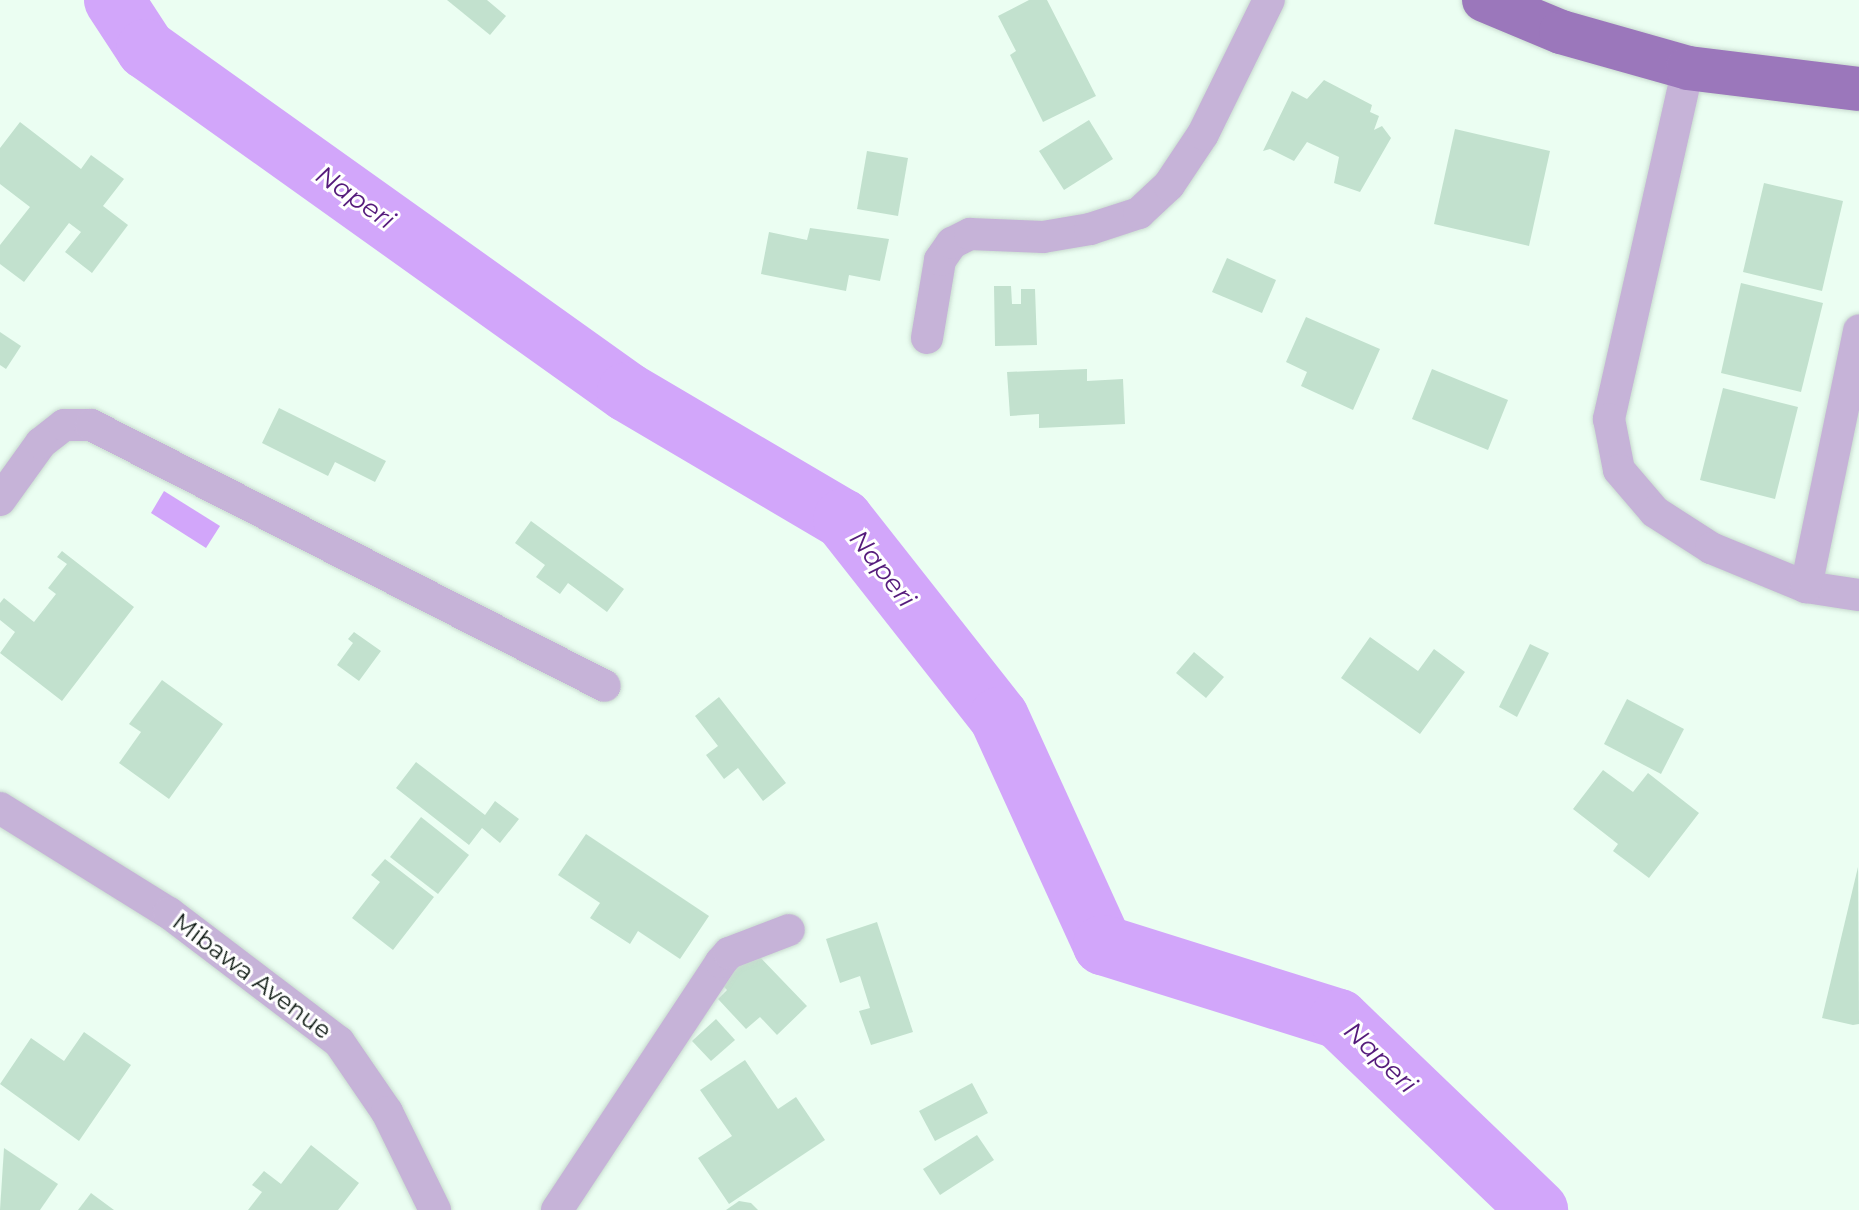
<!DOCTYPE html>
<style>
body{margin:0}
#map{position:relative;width:1859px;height:1210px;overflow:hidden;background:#ebfef2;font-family:Montserrat,sans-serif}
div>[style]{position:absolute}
.water>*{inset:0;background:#d2a6fa}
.river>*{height:60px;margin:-30px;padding:0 30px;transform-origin:30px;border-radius:30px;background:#d2a6fa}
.building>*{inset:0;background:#c2e1ce}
.roads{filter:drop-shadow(0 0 2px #c8dacf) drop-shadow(0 0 2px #c8dacf)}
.minor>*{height:32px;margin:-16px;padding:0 16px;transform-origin:16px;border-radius:16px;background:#c6b3d8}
.primary>*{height:44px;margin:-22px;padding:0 22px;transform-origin:22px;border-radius:22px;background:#9b77bb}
span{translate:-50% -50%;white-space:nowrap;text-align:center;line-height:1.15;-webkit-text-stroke:6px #fff;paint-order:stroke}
.street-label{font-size:24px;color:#101c15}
.water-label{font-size:26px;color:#551b7b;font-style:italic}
</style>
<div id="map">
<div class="water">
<i style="clip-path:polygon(164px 491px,220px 526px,206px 548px,151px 513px)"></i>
</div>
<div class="river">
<i style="left:114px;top:0;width:59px;rotate:56.9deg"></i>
<i style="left:146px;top:49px;width:591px;rotate:35.49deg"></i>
<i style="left:627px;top:392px;width:251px;rotate:30.5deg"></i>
<i style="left:843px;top:519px;width:252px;rotate:51.8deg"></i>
<i style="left:999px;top:717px;width:251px;rotate:65.5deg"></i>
<i style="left:1103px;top:945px;width:247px;rotate:17.4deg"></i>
<i style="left:1339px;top:1019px;width:276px;rotate:43.8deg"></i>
</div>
<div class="building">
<i style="clip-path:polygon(447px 0,487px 0,506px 16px,490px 35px)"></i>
<i style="clip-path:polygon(1029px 0,1047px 0,1096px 96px,1043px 122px,1010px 55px,1016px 51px,998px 16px)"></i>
<i style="clip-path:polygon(1324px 80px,1372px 105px,1370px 112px,1379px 116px,1374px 130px,1382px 126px,1391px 138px,1360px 192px,1334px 183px,1339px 157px,1307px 142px,1294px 161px,1270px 149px,1263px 151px,1292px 91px,1307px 99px)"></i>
<i style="clip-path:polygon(1089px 120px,1113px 159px,1064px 190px,1039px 151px)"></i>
<i style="clip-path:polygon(20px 122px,81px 169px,91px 155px,124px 179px,103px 206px,128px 225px,92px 273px,65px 252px,81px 232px,69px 223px,24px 282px,0 264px,0 245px,30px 207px,0 184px,0 148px)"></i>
<i style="clip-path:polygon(1455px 129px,1550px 151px,1529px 246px,1434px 224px)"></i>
<i style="clip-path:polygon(867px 151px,908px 158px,898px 216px,857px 209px)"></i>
<i style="clip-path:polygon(1764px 183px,1843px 201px,1822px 291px,1743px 272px)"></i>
<i style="clip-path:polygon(810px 228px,889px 239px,880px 281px,849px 275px,846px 291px,761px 274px,769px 232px,807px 240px)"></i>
<i style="clip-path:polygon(1227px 258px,1276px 280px,1262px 313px,1212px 292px)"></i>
<i style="clip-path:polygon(1741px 283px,1823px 303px,1801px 392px,1721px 373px)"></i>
<i style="clip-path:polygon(994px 286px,1011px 286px,1012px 304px,1021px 304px,1021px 289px,1035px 289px,1037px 345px,995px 346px)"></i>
<i style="clip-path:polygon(1306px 317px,1380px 349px,1353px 410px,1301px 386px,1307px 372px,1286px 362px)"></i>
<i style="clip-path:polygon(0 332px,21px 346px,6px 369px,0 365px)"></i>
<i style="clip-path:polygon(1087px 369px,1087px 381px,1123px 379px,1125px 424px,1039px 428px,1039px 414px,1010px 416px,1007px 372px)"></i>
<i style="clip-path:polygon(1432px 369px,1508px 400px,1488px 450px,1412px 419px)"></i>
<i style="clip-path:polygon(1723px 388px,1798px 407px,1775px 499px,1700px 480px)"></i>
<i style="clip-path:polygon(279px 408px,386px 461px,375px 482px,335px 462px,328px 476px,262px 443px)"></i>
<i style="clip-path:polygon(531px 521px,624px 589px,607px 612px,568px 583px,560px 594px,536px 577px,545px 565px,515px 543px)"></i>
<i style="clip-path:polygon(62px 551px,134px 607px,62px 701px,0 653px,15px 632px,0 620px,0 603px,4px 598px,34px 622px,56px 594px,48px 588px,67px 564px,57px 557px)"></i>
<i style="clip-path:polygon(354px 632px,381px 651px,359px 681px,337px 665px,353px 643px,348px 639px)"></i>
<i style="clip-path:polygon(1370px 637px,1418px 671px,1434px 649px,1465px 672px,1420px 734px,1341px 678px)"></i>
<i style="clip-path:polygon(1530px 644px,1549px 653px,1517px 717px,1499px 707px)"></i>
<i style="clip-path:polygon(1194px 652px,1224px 677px,1206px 698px,1176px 673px)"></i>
<i style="clip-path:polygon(162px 680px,223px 724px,169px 799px,119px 763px,141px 732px,129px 724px)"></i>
<i style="clip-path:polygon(719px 697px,786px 783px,763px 801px,738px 768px,724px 779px,706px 755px,718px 746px,695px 716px)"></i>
<i style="clip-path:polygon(1627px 699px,1684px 729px,1661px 774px,1604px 744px)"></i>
<i style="clip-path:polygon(416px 762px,485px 815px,495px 801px,519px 819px,500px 843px,482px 828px,469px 845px,396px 788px)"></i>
<i style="clip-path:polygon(1603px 770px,1633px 792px,1648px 773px,1699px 813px,1649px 878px,1613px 851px,1618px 844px,1573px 809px)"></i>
<i style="clip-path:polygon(421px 817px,469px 855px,438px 894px,390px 857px)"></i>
<i style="clip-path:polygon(586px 834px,709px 916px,680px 959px,638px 931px,630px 944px,590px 918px,600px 903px,558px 875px)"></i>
<i style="clip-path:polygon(385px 859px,434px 897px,393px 950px,352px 918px,380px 882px,371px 875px)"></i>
<i style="clip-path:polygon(1858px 867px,1859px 1024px,1853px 1025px,1822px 1018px)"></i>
<i style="clip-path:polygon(877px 922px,913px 1032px,871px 1045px,859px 1011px,870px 1008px,860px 976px,840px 983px,826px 939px)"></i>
<i style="clip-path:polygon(759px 956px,807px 1006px,777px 1035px,760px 1017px,746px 1029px,718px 999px,727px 990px,714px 976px)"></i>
<i style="clip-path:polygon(716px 1019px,735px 1040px,711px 1061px,692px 1041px)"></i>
<i style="clip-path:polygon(84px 1032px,131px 1065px,79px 1141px,0 1084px,31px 1038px,64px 1061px)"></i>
<i style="clip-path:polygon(745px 1060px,778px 1109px,796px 1097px,825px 1140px,729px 1204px,698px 1158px,732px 1136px,700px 1090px)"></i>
<i style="clip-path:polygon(972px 1083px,988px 1113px,935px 1141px,919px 1111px)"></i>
<i style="clip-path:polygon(977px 1135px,994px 1160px,940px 1195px,923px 1169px)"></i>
<i style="clip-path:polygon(311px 1145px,359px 1183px,338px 1210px,248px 1210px,262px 1192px,252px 1185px,264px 1171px,281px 1184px)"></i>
<i style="clip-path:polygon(4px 1148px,58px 1184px,40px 1210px,0 1210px)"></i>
<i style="clip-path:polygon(91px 1193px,114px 1210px,78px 1210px)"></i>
<i style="clip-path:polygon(739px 1201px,751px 1203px,758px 1210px,726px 1210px)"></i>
</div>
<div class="roads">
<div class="minor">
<i style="left:1688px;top:68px;width:360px;rotate:102.7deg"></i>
<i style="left:1609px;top:419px;width:52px;rotate:78.9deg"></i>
<i style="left:1619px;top:470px;width:55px;rotate:49.4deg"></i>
<i style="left:1655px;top:512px;width:67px;rotate:32.7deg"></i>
<i style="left:1711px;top:548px;width:103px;rotate:22.3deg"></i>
<i style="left:1806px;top:587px;width:54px;rotate:8.6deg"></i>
<i style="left:927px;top:338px;width:79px;rotate:-80.5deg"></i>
<i style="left:940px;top:260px;width:21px;rotate:-55deg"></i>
<i style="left:952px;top:243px;width:20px;rotate:-27deg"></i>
<i style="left:970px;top:234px;width:73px;rotate:2.4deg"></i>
<i style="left:1043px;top:237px;width:48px;rotate:-9.7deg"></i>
<i style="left:1090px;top:229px;width:52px;rotate:-18.1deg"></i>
<i style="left:1139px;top:213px;width:41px;rotate:-43deg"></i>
<i style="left:1169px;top:185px;width:61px;rotate:-56.3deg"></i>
<i style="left:1203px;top:134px;width:149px;rotate:-63.8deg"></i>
<i style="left:0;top:500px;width:70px;rotate:-54.3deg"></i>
<i style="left:41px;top:443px;width:29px;rotate:-38deg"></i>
<i style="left:64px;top:425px;width:27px"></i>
<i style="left:91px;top:425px;width:576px;rotate:26.92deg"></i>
<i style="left:1806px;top:587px;width:262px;rotate:-78.3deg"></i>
<i style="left:0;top:808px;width:199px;rotate:31.9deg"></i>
<i style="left:169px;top:913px;width:213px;rotate:37.2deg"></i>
<i style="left:339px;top:1042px;width:85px;rotate:55.6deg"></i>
<i style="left:387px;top:1112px;width:109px;rotate:63.9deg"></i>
<i style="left:557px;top:1210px;width:297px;rotate:-56.5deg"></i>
<i style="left:721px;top:962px;width:12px;rotate:-48deg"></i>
<i style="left:729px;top:953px;width:64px;rotate:-21deg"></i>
</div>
<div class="primary">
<i style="left:1484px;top:0;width:83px;rotate:22.6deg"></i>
<i style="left:1561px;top:32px;width:132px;rotate:15.8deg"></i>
<i style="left:1688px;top:68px;width:172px;rotate:7deg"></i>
</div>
</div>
<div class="street-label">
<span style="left:252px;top:976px;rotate:37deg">Mibawa Avenue</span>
</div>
<div class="water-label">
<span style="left:355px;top:198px;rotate:35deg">Naperi</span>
<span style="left:882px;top:569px;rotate:52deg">Naperi</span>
<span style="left:1380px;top:1058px;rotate:44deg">Naperi</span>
</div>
</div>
